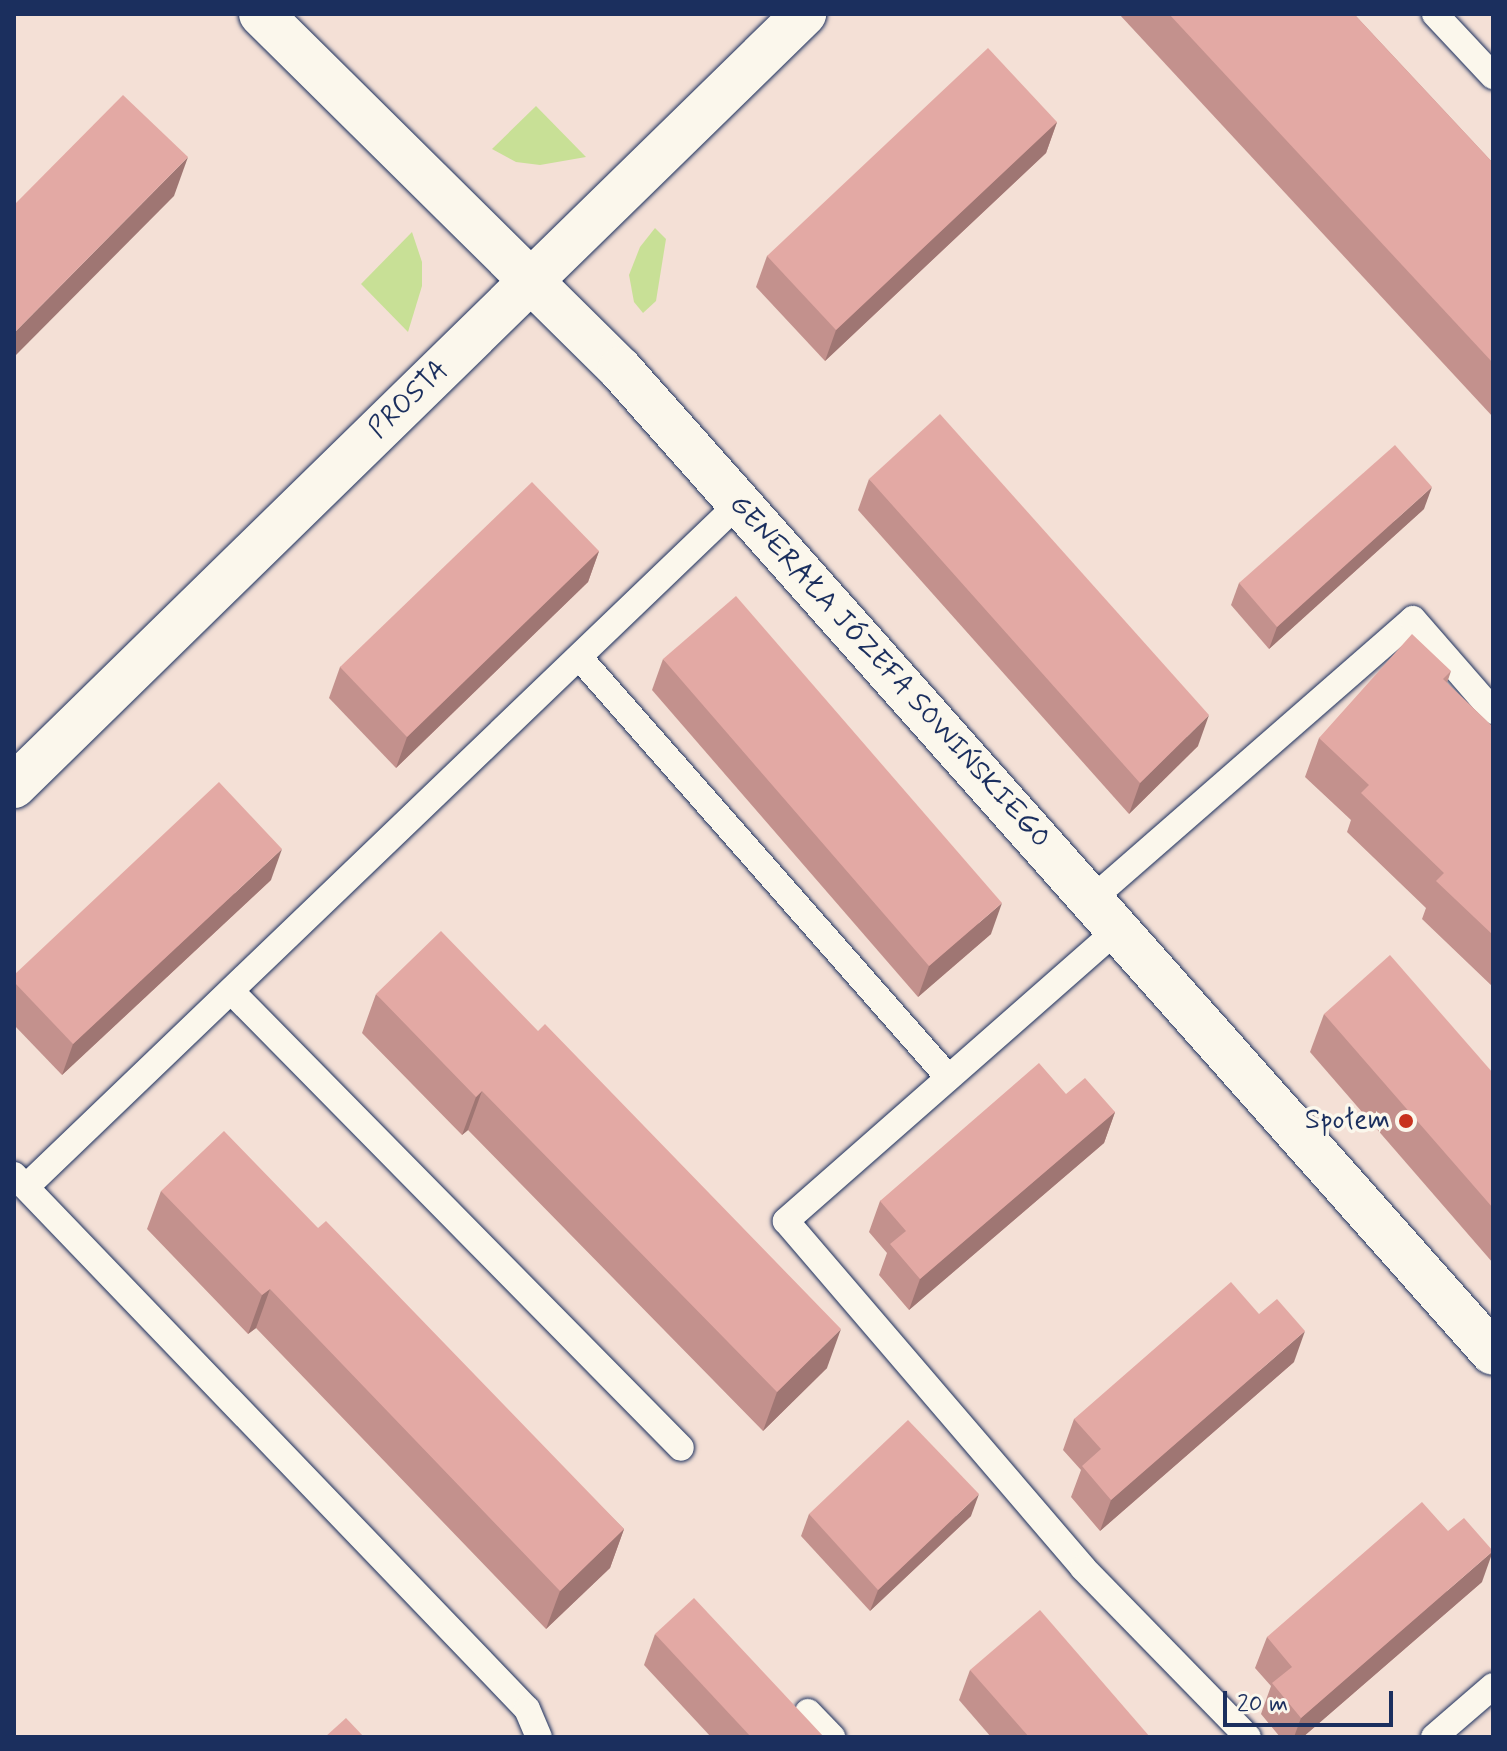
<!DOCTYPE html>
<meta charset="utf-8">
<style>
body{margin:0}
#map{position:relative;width:1507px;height:1751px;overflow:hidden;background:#f4e0d6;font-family:Mynerve,sans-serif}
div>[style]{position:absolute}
.green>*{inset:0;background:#c8e096}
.roads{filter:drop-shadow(0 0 2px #1b2f5e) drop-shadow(0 0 2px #1b2f5e)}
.lane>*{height:26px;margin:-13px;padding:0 13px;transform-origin:13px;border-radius:13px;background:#fbf7ec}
.street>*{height:44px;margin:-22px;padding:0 22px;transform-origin:22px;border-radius:22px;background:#fbf7ec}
.secondary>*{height:44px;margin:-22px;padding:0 22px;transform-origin:22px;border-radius:22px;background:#fbf7ec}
.wall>*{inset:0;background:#c3918d}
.shaded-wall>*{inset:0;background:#9f7673}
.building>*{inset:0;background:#e3a9a4}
.dots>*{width:22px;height:22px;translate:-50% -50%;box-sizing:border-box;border:4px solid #fbf7ec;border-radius:50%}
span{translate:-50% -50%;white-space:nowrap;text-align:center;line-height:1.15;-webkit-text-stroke:7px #fbf7ec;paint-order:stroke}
.street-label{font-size:28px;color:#1b2f5e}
.poi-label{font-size:28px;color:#1b2f5e}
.right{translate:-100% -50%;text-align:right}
.frame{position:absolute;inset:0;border:16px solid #1b2f5e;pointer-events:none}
.scale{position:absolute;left:1223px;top:1691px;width:170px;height:36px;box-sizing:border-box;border:4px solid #1b2f5e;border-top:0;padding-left:10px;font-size:24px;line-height:28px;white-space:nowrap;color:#1b2f5e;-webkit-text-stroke:6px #fbf7ec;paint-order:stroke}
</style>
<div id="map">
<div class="green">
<i style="clip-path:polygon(536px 106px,586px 157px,540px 165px,516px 162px,492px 149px)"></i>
<i style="clip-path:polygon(655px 228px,666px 239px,656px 301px,643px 313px,634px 302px,629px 275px,640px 247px)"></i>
<i style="clip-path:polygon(412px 232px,422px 262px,422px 286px,408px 332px,361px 284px)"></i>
</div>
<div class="roads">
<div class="lane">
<i style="left:1435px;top:14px;width:85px;rotate:46.9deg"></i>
<i style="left:579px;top:657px;width:560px;rotate:48.69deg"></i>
<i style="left:1091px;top:900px;width:427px;rotate:-41.1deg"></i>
<i style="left:1413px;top:619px;width:122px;rotate:49deg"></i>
<i style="left:1117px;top:930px;width:441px;rotate:138.7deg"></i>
<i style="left:786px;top:1221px;width:457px;rotate:49.4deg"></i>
<i style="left:1083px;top:1568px;width:236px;rotate:45.7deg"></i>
<i style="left:231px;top:991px;width:641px;rotate:45.44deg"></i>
<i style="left:14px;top:1175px;width:740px;rotate:46.15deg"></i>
<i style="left:527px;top:1709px;width:30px;rotate:67deg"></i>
<i style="left:26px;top:1187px;width:988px;rotate:-43.81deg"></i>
<i style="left:808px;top:1712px;width:35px;rotate:46deg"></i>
<i style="left:1434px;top:1737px;width:78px;rotate:-40.8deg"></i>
</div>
<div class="street">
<i style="left:14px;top:786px;width:1105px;rotate:-44.34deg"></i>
</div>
<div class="secondary">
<i style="left:261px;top:14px;width:505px;rotate:44.68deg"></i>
<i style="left:620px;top:369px;width:1315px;rotate:48.42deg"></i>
</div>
</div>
<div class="wall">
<i style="clip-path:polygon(1119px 14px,1354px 14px,1493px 163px,1493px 417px)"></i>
<i style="clip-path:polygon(1057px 122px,1046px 153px,825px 361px,756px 287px,767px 256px)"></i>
<i style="clip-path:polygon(869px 479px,1198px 746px,1129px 814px,858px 510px)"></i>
<i style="clip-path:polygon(1424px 509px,1269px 649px,1231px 605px,1239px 583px)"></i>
<i style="clip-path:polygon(599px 551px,588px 582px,396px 768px,329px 698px,340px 667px)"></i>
<i style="clip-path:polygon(663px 659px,991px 934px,918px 997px,652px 690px)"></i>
<i style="clip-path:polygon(1451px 671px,1447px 683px,1493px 727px,1493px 987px,1422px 919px,1426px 908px,1347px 832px,1351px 820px,1305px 777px,1319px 738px)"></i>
<i style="clip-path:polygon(271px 880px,62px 1075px,14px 1025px,14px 975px)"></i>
<i style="clip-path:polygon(376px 994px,827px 1368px,763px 1431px,468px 1130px,462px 1135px,362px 1033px)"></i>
<i style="clip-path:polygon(1324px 1014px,1493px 1073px,1493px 1263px,1310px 1052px)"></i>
<i style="clip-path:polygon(1066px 1094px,1115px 1112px,1104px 1143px,909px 1310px,879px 1275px,887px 1253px,869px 1232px,880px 1201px)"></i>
<i style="clip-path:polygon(161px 1191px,318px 1228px,624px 1529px,610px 1568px,546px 1629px,256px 1328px,248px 1334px,147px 1229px)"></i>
<i style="clip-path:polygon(1294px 1362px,1100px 1531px,1071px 1497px,1081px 1470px,1063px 1450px,1074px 1419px)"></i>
<i style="clip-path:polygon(809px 1514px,971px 1516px,870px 1611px,801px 1536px)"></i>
<i style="clip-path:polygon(1482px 1582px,1303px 1737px,1280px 1737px,1261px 1714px,1271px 1686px,1255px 1668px,1267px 1637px)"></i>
<i style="clip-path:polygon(655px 1634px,824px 1737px,711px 1737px,644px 1665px)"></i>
<i style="clip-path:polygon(970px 1670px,1150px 1737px,991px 1737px,959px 1700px)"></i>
</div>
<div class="shaded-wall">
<i style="clip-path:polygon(1057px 122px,1046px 153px,825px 361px,836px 330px)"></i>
<i style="clip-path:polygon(188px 157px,174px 196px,14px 357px,14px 333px)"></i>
<i style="clip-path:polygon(1432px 487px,1424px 509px,1269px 649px,1277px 627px)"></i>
<i style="clip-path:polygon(599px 551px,588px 582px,396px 768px,407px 737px)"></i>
<i style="clip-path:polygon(1209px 715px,1198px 746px,1129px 814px,1140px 783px)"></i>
<i style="clip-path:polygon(282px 849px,271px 880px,62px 1075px,73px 1044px)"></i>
<i style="clip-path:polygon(1002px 903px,991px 934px,918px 997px,929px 966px)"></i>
<i style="clip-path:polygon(482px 1091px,468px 1130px,462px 1135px,476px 1097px)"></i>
<i style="clip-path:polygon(1115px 1112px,1104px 1143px,909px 1310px,920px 1279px)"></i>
<i style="clip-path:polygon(270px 1289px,256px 1328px,248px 1334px,262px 1295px)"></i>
<i style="clip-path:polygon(841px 1329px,827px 1368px,763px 1431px,777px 1392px)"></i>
<i style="clip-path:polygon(1305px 1331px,1294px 1362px,1100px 1531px,1111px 1500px)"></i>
<i style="clip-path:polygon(979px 1494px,971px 1516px,870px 1611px,878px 1590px)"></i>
<i style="clip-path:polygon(624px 1529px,610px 1568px,546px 1629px,560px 1591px)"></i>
<i style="clip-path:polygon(1493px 1551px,1482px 1582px,1303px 1737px,1294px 1737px,1301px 1718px)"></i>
</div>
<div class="building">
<i style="clip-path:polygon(1169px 14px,1354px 14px,1493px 163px,1493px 363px)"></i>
<i style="clip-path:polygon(988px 48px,1057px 122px,836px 330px,767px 256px)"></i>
<i style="clip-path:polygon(123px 95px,188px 157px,14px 333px,14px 205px)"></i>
<i style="clip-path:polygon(940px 414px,1209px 715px,1140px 783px,869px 479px)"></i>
<i style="clip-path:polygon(1395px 445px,1432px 487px,1277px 627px,1239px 583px)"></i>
<i style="clip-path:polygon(532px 482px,599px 551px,407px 737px,340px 667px)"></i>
<i style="clip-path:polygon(736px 596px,1002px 903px,929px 966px,663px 659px)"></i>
<i style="clip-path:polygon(1412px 634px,1451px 671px,1443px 679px,1493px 727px,1493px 935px,1436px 881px,1444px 873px,1361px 793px,1369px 785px,1319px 738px)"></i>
<i style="clip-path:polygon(219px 782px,282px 849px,73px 1044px,14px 982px,14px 975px)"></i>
<i style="clip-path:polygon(441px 931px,538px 1031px,545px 1024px,841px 1329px,777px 1392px,482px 1091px,476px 1097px,376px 994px)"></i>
<i style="clip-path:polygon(1390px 955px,1493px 1073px,1493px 1208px,1324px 1014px)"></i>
<i style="clip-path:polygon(1039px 1063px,1066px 1094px,1085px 1078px,1115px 1112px,920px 1279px,890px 1244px,906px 1231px,880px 1201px)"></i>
<i style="clip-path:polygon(224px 1131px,318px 1228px,326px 1221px,624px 1529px,560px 1591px,270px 1289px,262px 1295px,161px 1191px)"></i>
<i style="clip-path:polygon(1231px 1282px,1259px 1314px,1277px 1299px,1305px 1331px,1111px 1500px,1082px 1466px,1101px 1449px,1074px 1419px)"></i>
<i style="clip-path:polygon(908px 1420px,979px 1494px,878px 1590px,809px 1514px)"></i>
<i style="clip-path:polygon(1422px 1502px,1448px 1531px,1464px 1518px,1493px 1551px,1301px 1718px,1272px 1683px,1292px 1667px,1267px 1637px)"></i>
<i style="clip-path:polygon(694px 1598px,824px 1737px,751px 1737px,655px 1634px)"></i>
<i style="clip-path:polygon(1040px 1610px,1150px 1737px,1029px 1737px,970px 1670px)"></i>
<i style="clip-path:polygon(346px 1718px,364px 1737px,325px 1737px)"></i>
</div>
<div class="dots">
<i style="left:1406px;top:1121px;background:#c8321e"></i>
</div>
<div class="street-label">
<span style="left:409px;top:400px;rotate:-44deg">PROSTA</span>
<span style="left:889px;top:672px;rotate:48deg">GENERAŁA JÓZEFA SOWIŃSKIEGO</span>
</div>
<div class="poi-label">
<span class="right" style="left:1390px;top:1121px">Społem</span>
</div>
<div class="frame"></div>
<div class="scale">20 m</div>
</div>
